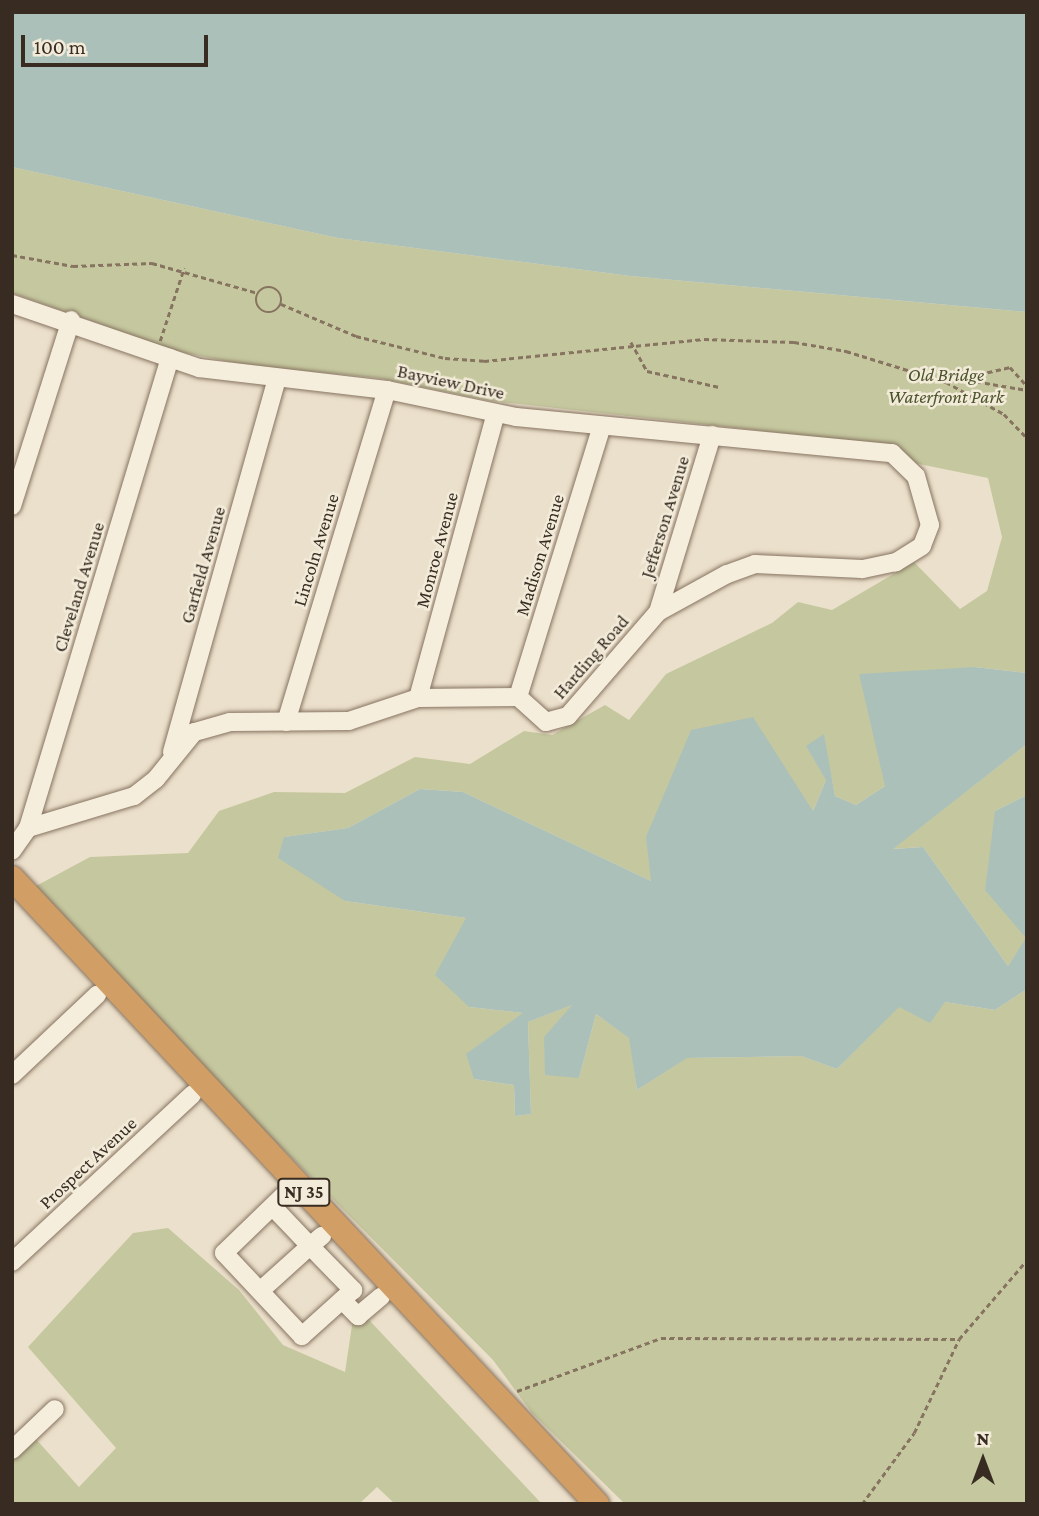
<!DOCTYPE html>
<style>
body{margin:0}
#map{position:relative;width:1039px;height:1516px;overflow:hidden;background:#ebe0cb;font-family:"Crimson Pro",serif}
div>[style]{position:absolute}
.green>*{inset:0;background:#c5c89f}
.water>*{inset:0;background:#abc0b9}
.path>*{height:2.5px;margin-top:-1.25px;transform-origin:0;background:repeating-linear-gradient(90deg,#867360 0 5px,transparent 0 8.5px)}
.path>.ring{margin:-1.25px;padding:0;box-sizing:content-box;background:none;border:2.5px solid #867360;border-radius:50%}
.roads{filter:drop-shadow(0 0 2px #867360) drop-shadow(0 0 2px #867360)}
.minor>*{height:18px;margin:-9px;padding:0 9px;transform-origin:9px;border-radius:9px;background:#f6eedd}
.highway>*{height:24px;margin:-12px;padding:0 12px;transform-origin:12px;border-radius:12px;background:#d19e65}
span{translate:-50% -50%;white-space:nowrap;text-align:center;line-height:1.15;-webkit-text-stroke:5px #f3ebd9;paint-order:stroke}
.shield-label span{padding:2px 5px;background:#f3ebd9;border:2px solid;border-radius:5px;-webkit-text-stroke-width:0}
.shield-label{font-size:18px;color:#382c22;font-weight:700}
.park-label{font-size:19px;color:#4a532b;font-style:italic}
.street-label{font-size:19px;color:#382c22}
.frame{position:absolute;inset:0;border:14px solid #382c22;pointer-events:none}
.north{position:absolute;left:948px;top:1425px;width:70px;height:70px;-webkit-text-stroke:5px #f3ebd9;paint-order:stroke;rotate:0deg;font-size:19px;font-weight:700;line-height:28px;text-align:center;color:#382c22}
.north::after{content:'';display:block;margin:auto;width:24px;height:32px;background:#382c22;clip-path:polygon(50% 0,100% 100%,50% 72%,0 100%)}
.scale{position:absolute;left:21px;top:35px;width:187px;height:32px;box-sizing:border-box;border:4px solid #382c22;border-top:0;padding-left:9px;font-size:21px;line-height:24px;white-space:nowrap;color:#382c22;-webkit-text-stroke:5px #f3ebd9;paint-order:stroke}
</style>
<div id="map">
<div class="green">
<i style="clip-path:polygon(12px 167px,338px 238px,630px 276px,1027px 312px,1027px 673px,975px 667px,885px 786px,856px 805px,835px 796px,823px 734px,826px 780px,813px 811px,651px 881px,463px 792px,420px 789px,348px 828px,285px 837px,345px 901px,466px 918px,469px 1007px,524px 1013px,474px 1079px,514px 1085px,515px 1116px,531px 1114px,528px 1022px,574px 1004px,579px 1078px,596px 1014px,630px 1038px,637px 1090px,686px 1058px,801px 1056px,837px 1069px,899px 1006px,945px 1002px,995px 1010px,1027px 989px,1027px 1504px,625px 1504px,532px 1413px,493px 1360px,237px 1103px,36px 886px,90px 857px,188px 853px,219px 811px,274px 792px,345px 793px,415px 757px,470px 764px,524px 731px,552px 735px,605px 705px,629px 720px,666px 674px,772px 623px,798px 602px,832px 610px,914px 562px,960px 609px,987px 591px,1002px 537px,988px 478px,914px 463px,881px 444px,491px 401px,378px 378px,245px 365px,176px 351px,12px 293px)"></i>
<i style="clip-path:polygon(1027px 744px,1027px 795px,995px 811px,1027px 938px,1008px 966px,923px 847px,892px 849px)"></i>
<i style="clip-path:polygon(168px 1228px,239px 1290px,283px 1345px,345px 1372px,355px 1305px,542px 1504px,395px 1504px,377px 1487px,359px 1504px,12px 1504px,12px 1460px,35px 1438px,79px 1487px,116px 1448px,28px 1347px,133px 1233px)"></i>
</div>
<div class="water">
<i style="clip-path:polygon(12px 12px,1027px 12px,1027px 312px,630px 276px,338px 238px,12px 167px)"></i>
<i style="clip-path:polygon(975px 667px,1027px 673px,1027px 744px,893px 849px,923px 847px,1008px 966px,1026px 938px,985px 890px,995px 811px,1027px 795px,1027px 989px,995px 1010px,945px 1002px,930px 1023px,899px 1007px,837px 1069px,801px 1056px,687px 1058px,637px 1090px,629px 1038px,596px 1014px,579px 1078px,545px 1075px,544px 1037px,572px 1005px,528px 1022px,531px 1114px,515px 1116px,514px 1085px,474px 1079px,466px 1054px,523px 1013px,469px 1007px,435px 975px,466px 918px,345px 901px,278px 858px,284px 837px,348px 828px,420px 789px,463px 792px,651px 881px,646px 837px,691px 730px,753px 717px,813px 811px,826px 780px,806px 746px,824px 734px,835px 796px,856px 805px,885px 786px,859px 674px)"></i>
</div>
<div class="path">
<i style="left:12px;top:255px;width:62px;rotate:10.2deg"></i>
<i style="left:73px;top:266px;width:79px;rotate:-2.2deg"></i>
<i style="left:152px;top:263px;width:110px;rotate:15.8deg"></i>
<i class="ring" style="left:256px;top:287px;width:23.5px;height:23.5px"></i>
<i style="left:281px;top:304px;width:82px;rotate:23.1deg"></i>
<i style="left:356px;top:336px;width:92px;rotate:13.9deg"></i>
<i style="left:445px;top:358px;width:39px;rotate:4deg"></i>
<i style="left:484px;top:361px;width:221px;rotate:-5.7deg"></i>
<i style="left:704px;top:339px;width:90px;rotate:1.9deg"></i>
<i style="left:794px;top:342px;width:53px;rotate:9.8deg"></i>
<i style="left:846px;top:351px;width:105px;rotate:17.2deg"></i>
<i style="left:946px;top:382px;width:66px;rotate:28.9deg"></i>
<i style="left:1004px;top:414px;width:33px;rotate:46deg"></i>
<i style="left:160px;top:341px;width:77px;rotate:-71.8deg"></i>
<i style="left:631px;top:342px;width:33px;rotate:61deg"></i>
<i style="left:647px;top:371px;width:74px;rotate:12.5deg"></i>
<i style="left:968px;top:380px;width:60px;rotate:9.6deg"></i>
<i style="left:946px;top:382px;width:66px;rotate:-13.2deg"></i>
<i style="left:1010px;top:367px;width:25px;rotate:48deg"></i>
<i style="left:517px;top:1391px;width:153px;rotate:-20.2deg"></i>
<i style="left:661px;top:1338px;width:298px;rotate:0.2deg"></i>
<i style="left:862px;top:1504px;width:88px;rotate:-53.8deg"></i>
<i style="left:914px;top:1433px;width:104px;rotate:-64.4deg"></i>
<i style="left:959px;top:1339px;width:104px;rotate:-49.3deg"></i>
</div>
<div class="roads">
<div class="minor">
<i style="left:12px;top:304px;width:198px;rotate:18.9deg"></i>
<i style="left:199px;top:368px;width:189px;rotate:6.7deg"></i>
<i style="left:387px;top:390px;width:132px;rotate:11.8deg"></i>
<i style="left:516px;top:417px;width:378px;rotate:5.5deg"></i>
<i style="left:892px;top:453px;width:33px;rotate:44deg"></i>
<i style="left:916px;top:476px;width:51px;rotate:74.1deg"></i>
<i style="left:930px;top:525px;width:22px;rotate:111deg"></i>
<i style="left:922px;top:546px;width:31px;rotate:148deg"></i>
<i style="left:896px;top:562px;width:35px;rotate:168deg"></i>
<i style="left:862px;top:569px;width:107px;rotate:-177.3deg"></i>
<i style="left:755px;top:564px;width:30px;rotate:160deg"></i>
<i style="left:727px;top:574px;width:79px;rotate:151.2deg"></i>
<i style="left:658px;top:612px;width:138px;rotate:130.9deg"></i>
<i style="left:568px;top:716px;width:23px;rotate:165deg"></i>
<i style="left:546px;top:722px;width:38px;rotate:-138deg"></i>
<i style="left:518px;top:697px;width:100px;rotate:179.4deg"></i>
<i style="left:418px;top:698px;width:73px;rotate:161.6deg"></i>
<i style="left:349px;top:721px;width:119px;rotate:179.5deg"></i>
<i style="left:230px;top:722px;width:37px;rotate:164deg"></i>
<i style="left:194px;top:732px;width:60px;rotate:129deg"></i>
<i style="left:156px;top:779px;width:28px;rotate:142deg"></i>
<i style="left:134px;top:796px;width:111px;rotate:163.2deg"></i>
<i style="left:28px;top:828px;width:28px;rotate:125deg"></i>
<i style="left:12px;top:506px;width:195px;rotate:-72.4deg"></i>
<i style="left:658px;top:612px;width:185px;rotate:-73deg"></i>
<i style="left:518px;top:697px;width:284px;rotate:-72.8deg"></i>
<i style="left:418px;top:698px;width:295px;rotate:-74.7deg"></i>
<i style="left:286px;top:722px;width:347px;rotate:-73.1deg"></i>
<i style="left:172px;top:752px;width:388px;rotate:-74.3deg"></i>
<i style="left:28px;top:828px;width:491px;rotate:-73.2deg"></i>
<i style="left:12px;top:1075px;width:117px;rotate:-43.3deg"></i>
<i style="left:273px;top:1207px;width:54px;rotate:46.5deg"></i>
<i style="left:310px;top:1246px;width:16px;rotate:-40deg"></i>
<i style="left:12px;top:1262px;width:246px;rotate:-42.9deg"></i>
<i style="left:260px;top:1291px;width:67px;rotate:-42deg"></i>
<i style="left:310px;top:1246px;width:62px;rotate:45.7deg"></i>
<i style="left:353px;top:1290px;width:69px;rotate:138deg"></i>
<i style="left:302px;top:1336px;width:114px;rotate:-133.2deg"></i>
<i style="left:224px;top:1253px;width:83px;rotate:-44deg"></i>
<i style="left:342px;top:1300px;width:23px;rotate:45deg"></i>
<i style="left:358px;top:1316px;width:30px;rotate:-40deg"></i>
<i style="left:12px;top:1450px;width:59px;rotate:-43.6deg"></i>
</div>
<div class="highway">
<i style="left:12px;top:878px;width:857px;rotate:46.94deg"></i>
</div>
</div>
<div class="shield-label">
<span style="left:304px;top:1192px">NJ 35</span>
</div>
<div class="park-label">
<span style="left:946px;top:386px">Old Bridge<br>Waterfront Park</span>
</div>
<div class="street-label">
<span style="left:451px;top:382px;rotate:12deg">Bayview Drive</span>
<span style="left:665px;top:517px;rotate:-73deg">Jefferson Avenue</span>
<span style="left:316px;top:550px;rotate:-73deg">Lincoln Avenue</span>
<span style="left:437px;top:550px;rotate:-75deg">Monroe Avenue</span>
<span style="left:540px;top:555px;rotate:-73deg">Madison Avenue</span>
<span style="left:203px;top:565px;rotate:-74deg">Garfield Avenue</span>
<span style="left:79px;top:587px;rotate:-73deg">Cleveland Avenue</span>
<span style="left:591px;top:657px;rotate:-49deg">Harding Road</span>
<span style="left:88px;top:1163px;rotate:-43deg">Prospect Avenue</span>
</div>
<div class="frame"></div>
<div class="north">N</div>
<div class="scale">100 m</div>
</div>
